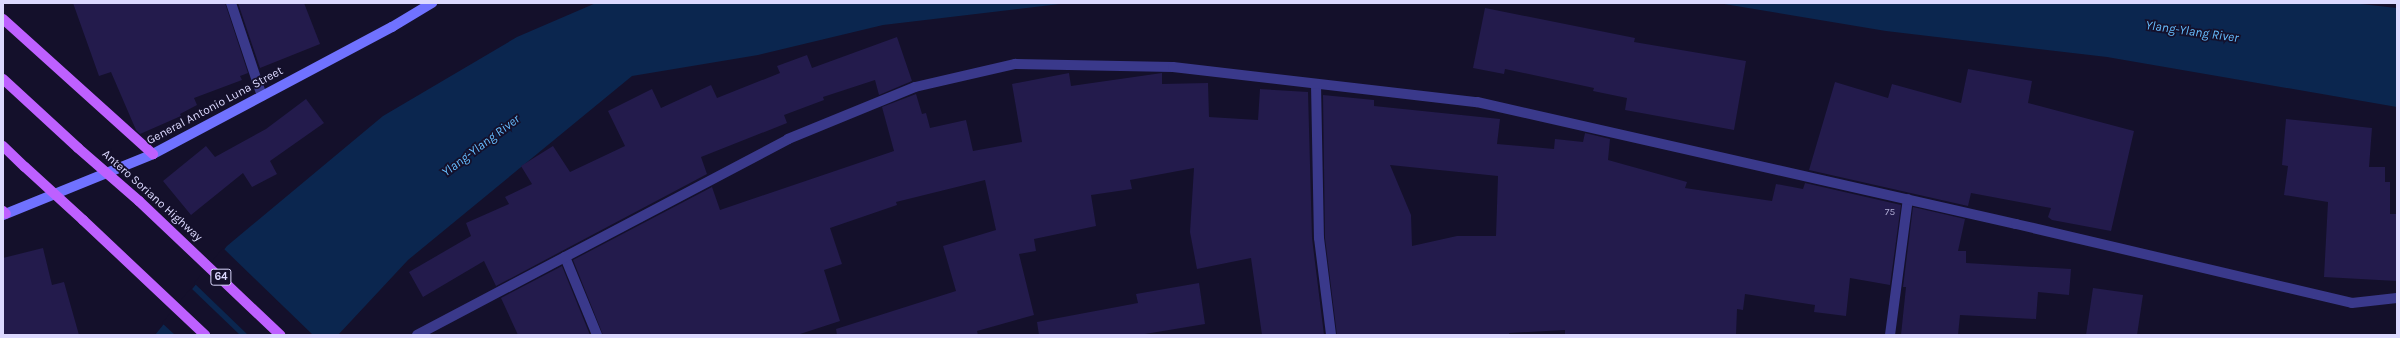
<!DOCTYPE html>
<style>
body{margin:0}
#map{position:relative;width:2400px;height:338px;overflow:hidden;background:#14102b;font-family:Karla,sans-serif}
div>[style]{position:absolute}
.water>*{inset:0;background:#0b264f}
.pier>*{inset:0;background:#14102b}
.building>*{inset:0;background:#231b4c}
.minor>*{height:10px;margin:-5px;padding:0 5px;transform-origin:5px;border-radius:5px;background:#3a398b}
.tertiary>*{height:10px;margin:-5px;padding:0 5px;transform-origin:5px;border-radius:5px;background:#3a398b}
.secondary>*{height:10px;margin:-5px;padding:0 5px;transform-origin:5px;border-radius:5px;background:#7072ff}
.primary>*{height:10px;margin:-5px;padding:0 5px;transform-origin:5px;border-radius:5px;background:#be60ff}
.primary-bridge>*{height:10px;margin:-5px;padding:0 5px;transform-origin:5px;border-radius:5px;background:#be60ff}
span{translate:-50% -50%;white-space:nowrap;text-align:center;line-height:1.15;-webkit-text-stroke:3.5px #14102b;paint-order:stroke}
.number-label{font-size:10px;color:#aeaad2}
.number-label span{-webkit-text-stroke-width:0}
.shield-label span{padding:1px 3px;background:#14102b;border:1px solid;border-radius:3px;-webkit-text-stroke-width:0}
.shield-label{font-size:11px;color:#dcd9ff;font-weight:700}
.street-label{font-size:12px;color:#dcd9ff}
.water-label{font-size:13px;color:#67beff;font-style:italic}
.frame{position:absolute;inset:0;border:4px solid #dcd9ff;pointer-events:none}
</style>
<div id="map">
<div class="water">
<i style="clip-path:polygon(596px 3px,1068px 3px,883px 25px,758px 55px,632px 76px,408px 260px,338px 335px,155px 335px,227px 246px,383px 116px,517px 37px)"></i>
<i style="clip-path:polygon(1718px 3px,2352px 3px,2397px 8px,2397px 107px,2107px 57px,1886px 31px)"></i>
</div>
<div class="pier">
<i style="clip-path:polygon(223px 248px,313px 335px,248px 335px,194px 283px)"></i>
<i style="clip-path:polygon(191px 288px,240px 335px,175px 335px,162px 323px)"></i>
</div>
<div class="building">
<i style="clip-path:polygon(73px 3px,225px 3px,248px 73px,240px 76px,242px 80px,194px 98px,197px 105px,180px 114px,181px 116px,140px 134px,136px 130px,111px 72px,99px 76px)"></i>
<i style="clip-path:polygon(238px 3px,304px 3px,320px 44px,260px 68px)"></i>
<i style="clip-path:polygon(1485px 8px,1635px 38px,1634px 42px,1746px 61px,1734px 130px,1625px 110px,1627px 98px,1593px 91px,1594px 88px,1505px 69px,1504px 74px,1473px 68px)"></i>
<i style="clip-path:polygon(897px 37px,912px 81px,879px 95px,875px 80px,823px 97px,824px 100px,784px 115px,787px 123px,701px 157px,707px 174px,496px 286px,484px 261px,423px 297px,409px 272px,471px 236px,466px 223px,509px 204px,505px 197px,532px 184px,521px 166px,553px 146px,570px 172px,625px 146px,608px 111px,652px 89px,661px 108px,711px 85px,717px 98px,780px 73px,777px 66px,807px 55px,812px 68px)"></i>
<i style="clip-path:polygon(1968px 69px,2032px 81px,2028px 103px,2134px 131px,2111px 231px,2052px 220px,2048px 217px,2051px 208px,1971px 193px,1968px 206px,1809px 170px,1835px 82px,1888px 98px,1892px 84px,1961px 103px)"></i>
<i style="clip-path:polygon(1069px 73px,1071px 86px,1162px 73px,1162px 84px,1208px 83px,1209px 117px,1258px 120px,1260px 89px,1308px 92px,1312px 238px,1324px 335px,1262px 335px,1251px 258px,1197px 269px,1190px 232px,1194px 168px,1130px 180px,1132px 189px,1091px 195px,1096px 226px,1034px 239px,1036px 251px,1019px 254px,1034px 315px,977px 331px,978px 335px,837px 335px,836px 329px,956px 291px,943px 246px,996px 230px,985px 180px,896px 202px,897px 205px,830px 228px,842px 264px,824px 270px,840px 321px,797px 335px,603px 335px,573px 260px,712px 187px,720px 210px,894px 151px,882px 107px,916px 94px,922px 114px,926px 113px,930px 128px,966px 120px,973px 151px,1022px 142px,1012px 84px)"></i>
<i style="clip-path:polygon(evenodd,1323px 95px,1374px 100px,1374px 106px,1500px 119px,1497px 144px,1554px 149px,1555px 139px,1583px 142px,1585px 133px,1610px 139px,1608px 160px,1687px 182px,1685px 188px,1772px 201px,1776px 184px,1803px 189px,1805px 183px,1901px 205px,1890px 285px,1850px 278px,1846px 316px,1814px 312px,1815px 305px,1745px 294px,1743px 310px,1737px 309px,1736px 335px,1565px 335px,1565px 330px,1509px 333px,1509px 335px,1337px 335px,1325px 238px,1323px 95px,1390px 165px,1498px 176px,1496px 236px,1457px 236px,1412px 246px,1411px 215px,1390px 165px)"></i>
<i style="clip-path:polygon(306px 99px,324px 123px,270px 161px,277px 174px,252px 187px,243px 173px,191px 215px,163px 181px,206px 146px,215px 157px,266px 129px)"></i>
<i style="clip-path:polygon(2286px 119px,2372px 128px,2369px 167px,2385px 167px,2385px 182px,2390px 182px,2390px 214px,2397px 214px,2397px 281px,2324px 277px,2328px 202px,2284px 195px,2288px 166px,2282px 165px)"></i>
<i style="clip-path:polygon(1913px 207px,1965px 219px,1958px 251px,1966px 251px,1966px 263px,2071px 269px,2069px 295px,2038px 292px,2036px 319px,1960px 315px,1958px 335px,1901px 335px,1906px 287px,1903px 287px)"></i>
<i style="clip-path:polygon(43px 248px,52px 285px,64px 282px,79px 335px,3px 335px,3px 258px)"></i>
<i style="clip-path:polygon(562px 266px,590px 335px,518px 335px,501px 298px)"></i>
<i style="clip-path:polygon(1199px 283px,1205px 324px,1139px 335px,1039px 335px,1037px 322px,1138px 303px,1136px 294px)"></i>
<i style="clip-path:polygon(2093px 288px,2143px 295px,2137px 335px,2086px 335px)"></i>
</div>
<div class="minor">
<i style="left:231px;top:3px;width:98px;rotate:71.6deg"></i>
<i style="left:1316px;top:84px;width:154px;rotate:88.9deg"></i>
<i style="left:1319px;top:238px;width:98px;rotate:82.9deg"></i>
<i style="left:565px;top:257px;width:84px;rotate:67.7deg"></i>
<i style="left:1890px;top:335px;width:137px;rotate:-82.5deg"></i>
</div>
<div class="tertiary">
<i style="left:417px;top:335px;width:420px;rotate:-27.8deg"></i>
<i style="left:788px;top:139px;width:137px;rotate:-22.3deg"></i>
<i style="left:915px;top:87px;width:103px;rotate:-13deg"></i>
<i style="left:1015px;top:64px;width:158px;rotate:1.1deg"></i>
<i style="left:1173px;top:67px;width:306px;rotate:6.6deg"></i>
<i style="left:1477px;top:102px;width:553px;rotate:12.75deg"></i>
<i style="left:2016px;top:224px;width:345px;rotate:13.2deg"></i>
<i style="left:2352px;top:303px;width:45px;rotate:-6.3deg"></i>
</div>
<div class="secondary">
<i style="left:3px;top:215px;width:162px;rotate:-22.1deg"></i>
<i style="left:153px;top:154px;width:271px;rotate:-28deg"></i>
<i style="left:392px;top:27px;width:47px;rotate:-31deg"></i>
</div>
<div class="primary">
<i style="left:3px;top:19px;width:202px;rotate:42deg"></i>
<i style="left:3px;top:79px;width:102px;rotate:42.6deg"></i>
<i style="left:3px;top:146px;width:30px;rotate:44deg"></i>
<i style="left:139px;top:201px;width:195px;rotate:43.5deg"></i>
<i style="left:3px;top:211px;width:4px;rotate:45deg"></i>
<i style="left:83px;top:220px;width:168px;rotate:43.3deg"></i>
</div>
<div class="primary-bridge">
<i style="left:78px;top:148px;width:81px;rotate:41deg"></i>
<i style="left:25px;top:167px;width:79px;rotate:42.4deg"></i>
</div>
<div class="number-label">
<span style="left:1890px;top:213px">75</span>
</div>
<div class="shield-label">
<span style="left:221px;top:277px">64</span>
</div>
<div class="street-label">
<span style="left:215px;top:106px;rotate:-28deg">General Antonio Luna Street</span>
<span style="left:152px;top:196px;rotate:42deg">Antero Soriano Highway</span>
</div>
<div class="water-label">
<span style="left:2192px;top:32px;rotate:8deg">Ylang-Ylang River</span>
<span style="left:481px;top:146px;rotate:-37deg">Ylang-Ylang River</span>
</div>
<div class="frame"></div>
</div>
